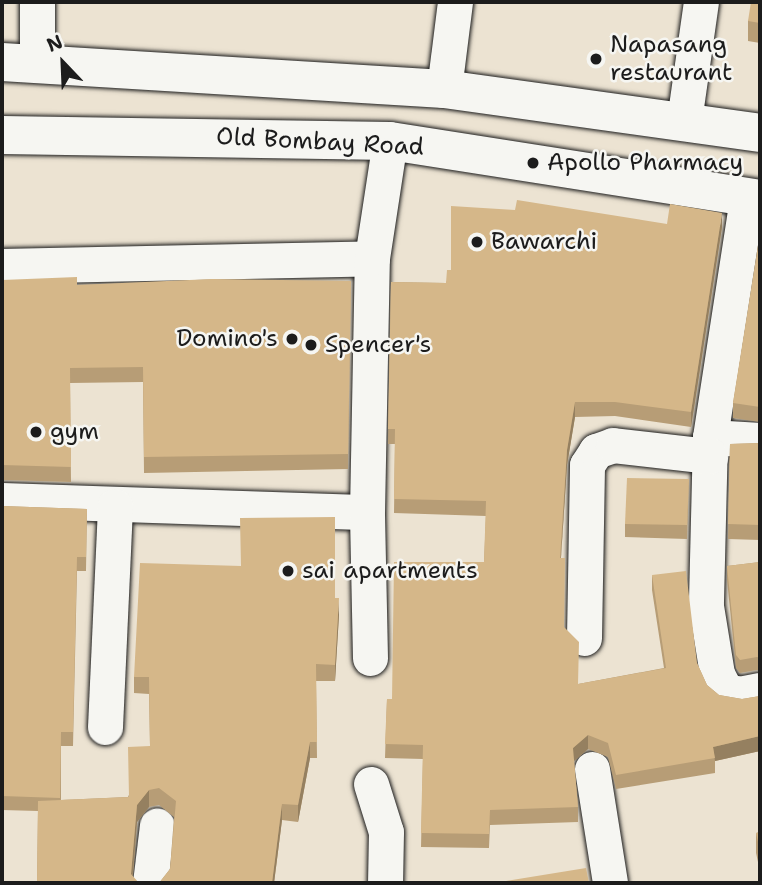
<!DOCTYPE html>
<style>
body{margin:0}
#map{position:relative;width:762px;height:885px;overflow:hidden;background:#ece3d2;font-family:"Shantell Sans",sans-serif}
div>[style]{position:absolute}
.roads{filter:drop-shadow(0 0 2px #1c1c1c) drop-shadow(0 0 2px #1c1c1c)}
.minor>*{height:35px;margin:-17.5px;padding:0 17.5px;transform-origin:17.5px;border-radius:17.5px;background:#f6f6f2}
.primary>*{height:38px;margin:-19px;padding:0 19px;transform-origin:19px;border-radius:19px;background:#f6f6f2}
.wall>*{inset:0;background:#b79d76}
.shaded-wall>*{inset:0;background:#958060}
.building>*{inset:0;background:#d5b789}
.dots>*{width:19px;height:19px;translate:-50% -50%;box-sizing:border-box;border:4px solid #f6f6f2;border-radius:50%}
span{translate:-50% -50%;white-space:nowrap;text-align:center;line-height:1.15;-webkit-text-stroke:5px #f6f6f2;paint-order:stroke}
.poi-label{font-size:24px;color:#1c1c1c}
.left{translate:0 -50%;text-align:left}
.right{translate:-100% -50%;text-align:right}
.street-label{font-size:24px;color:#1c1c1c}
.frame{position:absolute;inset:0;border:4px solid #1c1c1c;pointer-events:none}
.north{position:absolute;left:28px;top:28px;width:70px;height:70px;-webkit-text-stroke:5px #f6f6f2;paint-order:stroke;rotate:337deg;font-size:19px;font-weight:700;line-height:28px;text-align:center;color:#1c1c1c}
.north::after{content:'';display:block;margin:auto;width:24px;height:32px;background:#1c1c1c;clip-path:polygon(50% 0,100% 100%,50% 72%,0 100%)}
</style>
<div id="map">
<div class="roads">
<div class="minor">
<i style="left:37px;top:64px;width:62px;rotate:-90deg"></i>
<i style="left:444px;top:89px;width:88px;rotate:-82.8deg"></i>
<i style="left:684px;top:121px;width:120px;rotate:-81.9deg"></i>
<i style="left:2px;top:266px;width:370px;rotate:-1.2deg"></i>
<i style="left:710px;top:437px;width:243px;rotate:-81.2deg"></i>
<i style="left:760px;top:440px;width:50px;rotate:-176.6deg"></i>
<i style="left:710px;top:437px;width:169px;rotate:91.4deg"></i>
<i style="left:706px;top:606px;width:69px;rotate:80.8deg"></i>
<i style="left:717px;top:674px;width:18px;rotate:63deg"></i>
<i style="left:725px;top:690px;width:15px;rotate:16deg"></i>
<i style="left:739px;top:694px;width:21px;rotate:-11deg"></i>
<i style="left:2px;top:500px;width:365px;rotate:1.9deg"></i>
<i style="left:584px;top:638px;width:173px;rotate:-89deg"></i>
<i style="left:587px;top:465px;width:17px;rotate:-57deg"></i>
<i style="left:596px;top:451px;width:18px;rotate:-19deg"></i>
<i style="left:613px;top:445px;width:98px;rotate:6.5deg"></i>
<i style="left:370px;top:658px;width:146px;rotate:-91.2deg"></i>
<i style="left:367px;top:512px;width:254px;rotate:-88.9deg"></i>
<i style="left:372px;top:258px;width:118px;rotate:-81.3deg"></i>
<i style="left:105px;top:727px;width:221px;rotate:-87.4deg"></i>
<i style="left:592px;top:769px;width:115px;rotate:81deg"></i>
<i style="left:371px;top:784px;width:50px;rotate:72.6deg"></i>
<i style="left:386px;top:832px;width:51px;rotate:91.1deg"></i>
<i style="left:150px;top:883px;width:58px;rotate:-83.1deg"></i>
</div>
<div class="primary">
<i style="left:2px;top:62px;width:443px;rotate:3.5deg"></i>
<i style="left:444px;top:89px;width:319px;rotate:7.9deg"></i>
<i style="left:2px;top:135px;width:388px;rotate:0.9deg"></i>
<i style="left:390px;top:141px;width:375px;rotate:8.9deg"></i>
</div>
</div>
<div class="wall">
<i style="clip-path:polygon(760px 2px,760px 43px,748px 41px,748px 21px)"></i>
<i style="clip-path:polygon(667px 224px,722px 227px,691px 427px,615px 416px,575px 417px,567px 465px,561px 558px,564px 627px,578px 684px,664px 668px,652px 590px,652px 575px,697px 663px,707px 685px,719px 695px,742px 699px,760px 696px,760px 751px,715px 761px,715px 773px,616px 789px,608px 757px,588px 749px,574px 761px,578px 807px,578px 822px,490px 825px,489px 848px,421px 847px,423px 759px,385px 758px,387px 699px,392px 699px,484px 562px,486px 516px,394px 513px,395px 444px,388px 444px,391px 282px,446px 283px,451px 270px)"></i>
<i style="clip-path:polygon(760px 239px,760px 422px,733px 418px,733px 403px)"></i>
<i style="clip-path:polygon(2px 280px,77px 285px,351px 281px,348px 469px,144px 473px,143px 382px,70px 383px,71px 482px,3px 480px)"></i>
<i style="clip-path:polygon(760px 443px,760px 540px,728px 539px,730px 444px)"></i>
<i style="clip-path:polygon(689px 479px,687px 539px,625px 537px,625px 524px)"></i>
<i style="clip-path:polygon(2px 506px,87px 509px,86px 571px,77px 571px,73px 746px,61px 746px,61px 800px,128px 797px,150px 746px,149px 694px,134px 693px,134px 677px,335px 598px,339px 615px,335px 681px,316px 681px,317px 758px,310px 758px,298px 822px,282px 820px,274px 883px,159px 883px,170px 869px,174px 817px,159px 805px,149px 807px,137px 822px,133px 875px,37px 883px,38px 811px,2px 810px)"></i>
<i style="clip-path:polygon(760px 562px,760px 671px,757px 670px,740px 673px,736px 668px,727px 580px,727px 566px)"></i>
<i style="clip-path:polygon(760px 832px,760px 871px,756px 853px,756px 833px)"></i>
</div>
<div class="shaded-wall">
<i style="clip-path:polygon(722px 213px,722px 227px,691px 427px,691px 412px)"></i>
<i style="clip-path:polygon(575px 402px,575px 417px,567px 465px,560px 572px,567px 450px)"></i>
<i style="clip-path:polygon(339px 598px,339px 615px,335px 681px,335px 665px)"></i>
<i style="clip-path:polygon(588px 735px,588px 749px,573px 762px,573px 748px)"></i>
<i style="clip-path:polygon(760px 736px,760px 751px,715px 761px,713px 747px)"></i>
<i style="clip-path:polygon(310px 742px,310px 758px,298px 822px,298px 805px)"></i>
<i style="clip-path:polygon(149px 790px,149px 807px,137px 822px,132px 883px,131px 874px,137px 805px)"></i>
<i style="clip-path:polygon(282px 804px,282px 820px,274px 883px,272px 883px)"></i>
</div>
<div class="building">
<i style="clip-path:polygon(751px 2px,760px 2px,760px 23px,748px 21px)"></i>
<i style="clip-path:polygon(517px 200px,667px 224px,670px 204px,722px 213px,691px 412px,615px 402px,575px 402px,567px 450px,560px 558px,565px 558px,564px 627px,579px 642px,578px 684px,666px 668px,652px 575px,686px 571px,697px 663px,707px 685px,719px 695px,742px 699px,760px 696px,760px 736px,713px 747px,715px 758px,616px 775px,608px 743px,588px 735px,573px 748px,578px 807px,490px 810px,489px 834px,421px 833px,423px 745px,385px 744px,387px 699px,392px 699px,394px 562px,484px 562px,486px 501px,394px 499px,395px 429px,388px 429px,391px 282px,446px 283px,447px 270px,451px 270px,451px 206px,515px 210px)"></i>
<i style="clip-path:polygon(759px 239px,760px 239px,760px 407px,733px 403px)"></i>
<i style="clip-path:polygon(77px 277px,77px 285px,212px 279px,351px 281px,348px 454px,144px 457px,143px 367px,70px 368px,71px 467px,2px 465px,2px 280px)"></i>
<i style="clip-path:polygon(760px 443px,760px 525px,728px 524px,730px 444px)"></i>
<i style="clip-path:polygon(627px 478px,689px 479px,687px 525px,625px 524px)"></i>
<i style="clip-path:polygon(2px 506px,87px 509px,86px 557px,77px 557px,73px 732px,61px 732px,60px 798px,2px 796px)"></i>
<i style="clip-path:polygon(335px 517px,335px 598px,339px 598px,335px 665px,316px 664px,317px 742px,310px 742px,298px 805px,282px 804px,272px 883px,159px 883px,170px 869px,176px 801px,159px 788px,149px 790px,137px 805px,131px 874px,139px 883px,143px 883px,37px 883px,38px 801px,129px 797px,128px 747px,150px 746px,149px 677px,134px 677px,140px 563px,241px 566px,240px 518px)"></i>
<i style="clip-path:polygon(760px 562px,760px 658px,757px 657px,740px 660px,736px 655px,727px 566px)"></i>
<i style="clip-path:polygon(760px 832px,760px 851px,756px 833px)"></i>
<i style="clip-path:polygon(586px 868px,589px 883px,506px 883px,506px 881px)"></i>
</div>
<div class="dots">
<i style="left:596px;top:59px;background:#1c1c1c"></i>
<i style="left:533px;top:163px;background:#1c1c1c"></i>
<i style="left:477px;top:242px;background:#1c1c1c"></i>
<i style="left:292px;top:339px;background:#1c1c1c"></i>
<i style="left:311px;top:345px;background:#1c1c1c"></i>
<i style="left:36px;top:432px;background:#1c1c1c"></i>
<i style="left:288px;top:571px;background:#1c1c1c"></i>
</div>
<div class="poi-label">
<span class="left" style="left:610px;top:59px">Napasang<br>restaurant</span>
<span class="left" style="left:547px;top:163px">Apollo Pharmacy</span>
<span class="left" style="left:491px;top:242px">Bawarchi</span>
<span class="right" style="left:278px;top:339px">Domino's</span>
<span class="left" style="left:325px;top:345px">Spencer's</span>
<span class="left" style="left:50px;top:432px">gym</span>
<span class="left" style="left:302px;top:571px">sai apartments</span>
</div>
<div class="street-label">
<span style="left:320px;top:142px;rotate:3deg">Old Bombay Road</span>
</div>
<div class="frame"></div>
<div class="north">N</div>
</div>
